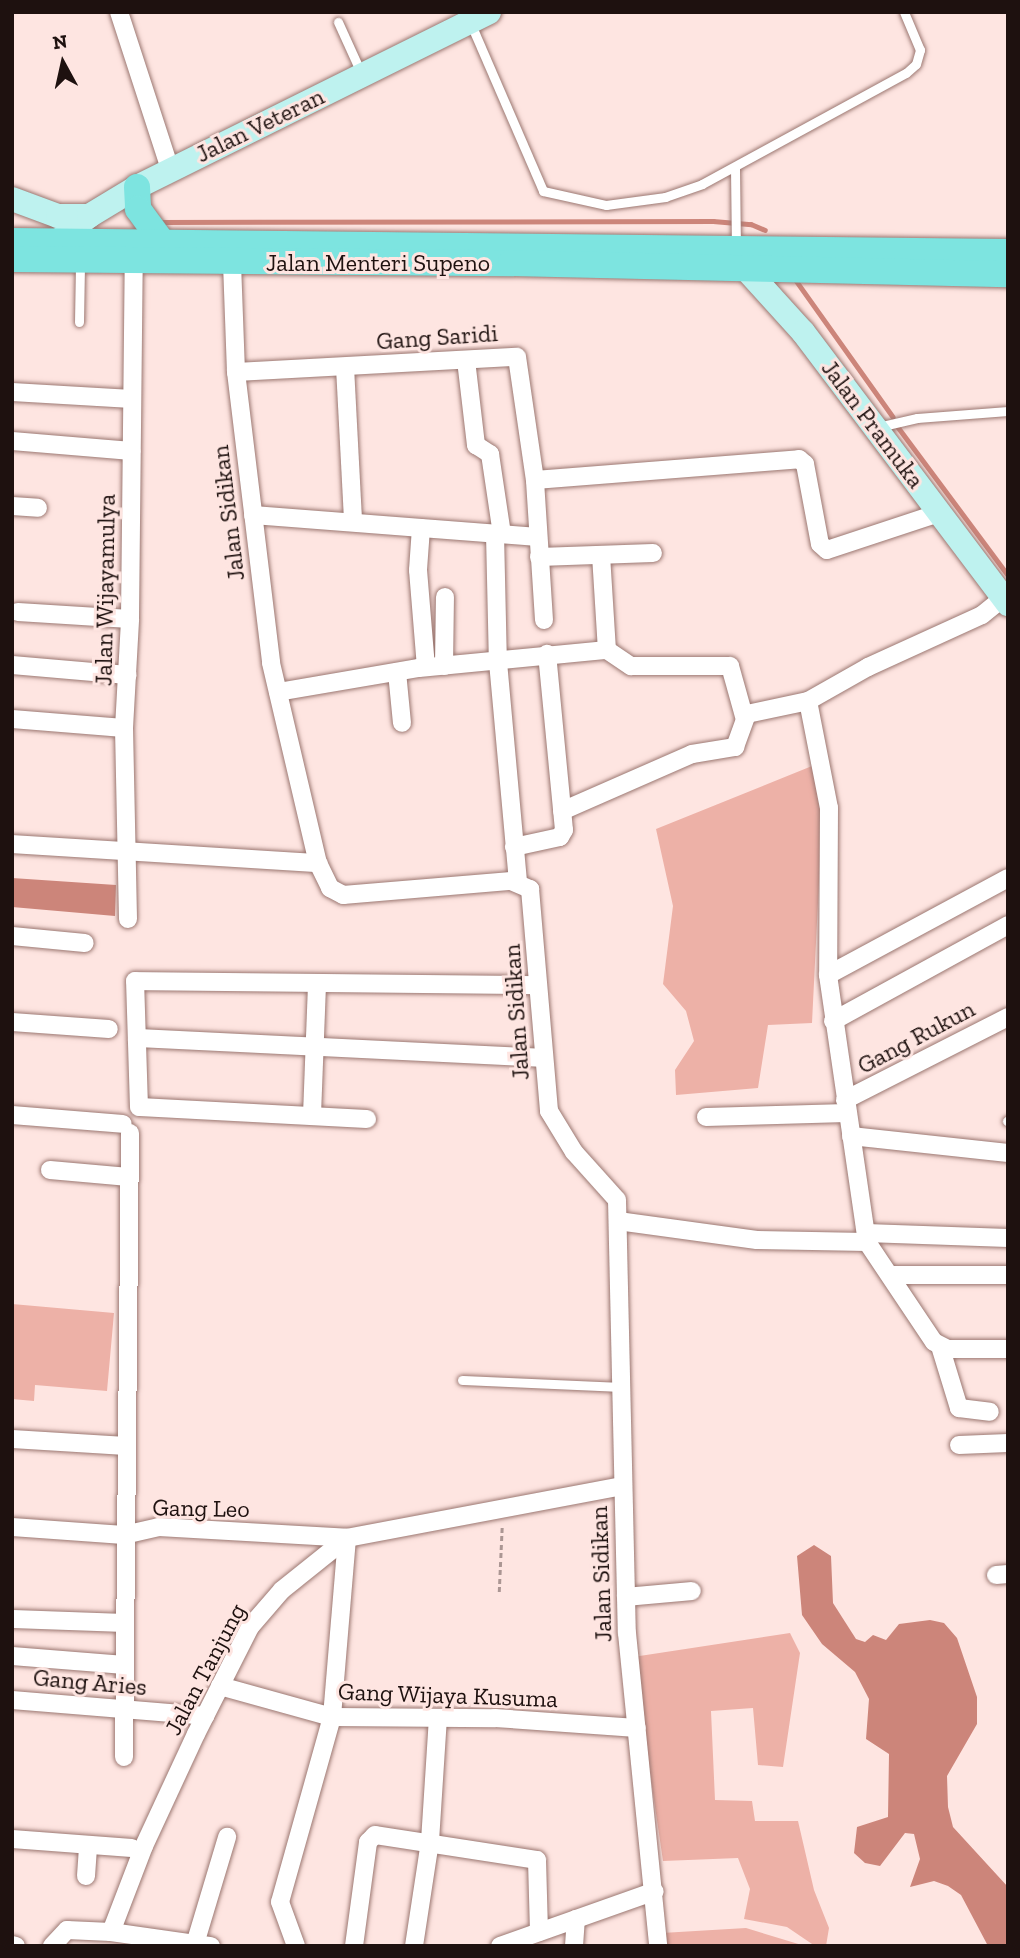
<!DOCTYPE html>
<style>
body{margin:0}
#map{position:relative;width:1020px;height:1958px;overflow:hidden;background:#fee5e1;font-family:"Zilla Slab",serif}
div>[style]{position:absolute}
.green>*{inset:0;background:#edb1a7}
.water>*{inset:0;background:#cc857a}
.stream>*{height:4.5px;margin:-2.25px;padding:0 2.25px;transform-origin:2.25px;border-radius:2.25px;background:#cc857a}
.path>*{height:2.5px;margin-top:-1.25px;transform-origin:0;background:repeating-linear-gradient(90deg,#ab9693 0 5px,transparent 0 8.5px)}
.roads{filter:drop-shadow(0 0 2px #9b7771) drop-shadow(0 0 2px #9b7771)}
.service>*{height:9px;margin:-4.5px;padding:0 4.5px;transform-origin:4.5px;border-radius:4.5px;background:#fff}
.minor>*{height:18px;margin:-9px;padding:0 9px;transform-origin:9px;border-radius:9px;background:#fff}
.secondary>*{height:24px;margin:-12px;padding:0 12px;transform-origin:12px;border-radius:12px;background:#bef2ef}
.primary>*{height:26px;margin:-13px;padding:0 13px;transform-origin:13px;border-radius:13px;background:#7de4e0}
span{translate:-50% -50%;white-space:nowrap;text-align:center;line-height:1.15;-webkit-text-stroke:6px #fee5e1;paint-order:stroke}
.street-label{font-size:24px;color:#1e110f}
.frame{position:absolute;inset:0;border:14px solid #1e110f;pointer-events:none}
.north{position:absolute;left:28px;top:28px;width:70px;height:70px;-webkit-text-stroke:5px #fee5e1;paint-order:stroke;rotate:352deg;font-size:19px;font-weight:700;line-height:28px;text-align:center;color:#1e110f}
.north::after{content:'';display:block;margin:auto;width:24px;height:32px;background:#1e110f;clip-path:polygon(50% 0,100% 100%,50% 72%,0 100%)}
</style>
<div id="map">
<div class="green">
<i style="clip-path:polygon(812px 766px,822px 821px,812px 1023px,768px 1025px,758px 1088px,676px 1095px,675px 1070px,694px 1041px,686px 1011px,663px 984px,673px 906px,656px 829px)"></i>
<i style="clip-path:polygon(12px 1304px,114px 1313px,107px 1391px,35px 1385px,34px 1401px,12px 1399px)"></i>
<i style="clip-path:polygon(790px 1633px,800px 1653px,783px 1767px,758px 1765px,753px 1708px,711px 1711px,715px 1800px,752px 1801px,755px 1821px,798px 1821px,814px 1890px,829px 1928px,826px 1946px,815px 1946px,787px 1927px,744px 1919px,750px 1889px,738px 1858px,663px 1861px,633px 1657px)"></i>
<i style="clip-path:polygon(746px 1928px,805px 1946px,663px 1946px,662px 1933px)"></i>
</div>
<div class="water">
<i style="clip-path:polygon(12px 878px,116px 885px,115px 916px,12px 907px)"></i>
<i style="clip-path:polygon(814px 1545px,831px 1556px,833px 1603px,856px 1639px,865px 1642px,873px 1635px,886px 1640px,899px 1624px,930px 1620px,944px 1623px,957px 1638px,977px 1697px,977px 1724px,947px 1776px,948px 1807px,953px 1827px,1008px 1887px,1008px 1946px,988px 1946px,961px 1895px,948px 1886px,934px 1881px,910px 1887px,920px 1859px,914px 1834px,905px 1833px,880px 1866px,865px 1863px,854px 1853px,857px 1827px,888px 1817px,889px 1754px,866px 1739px,869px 1699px,855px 1672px,822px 1644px,802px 1615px,797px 1556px)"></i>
</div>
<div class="stream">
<i style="left:159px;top:222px;width:554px;rotate:-0.1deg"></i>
<i style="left:713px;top:221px;width:38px;rotate:5deg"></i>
<i style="left:751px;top:224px;width:15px;rotate:23deg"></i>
<i style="left:795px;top:279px;width:169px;rotate:54.6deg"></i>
<i style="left:898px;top:427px;width:184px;rotate:53.4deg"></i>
</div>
<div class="path">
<i style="left:499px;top:1592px;width:66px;rotate:-87.4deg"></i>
</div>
<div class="roads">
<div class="service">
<i style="left:338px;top:22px;width:58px;rotate:65.6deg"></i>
<i style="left:470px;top:22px;width:184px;rotate:66.6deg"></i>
<i style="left:543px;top:191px;width:65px;rotate:12.5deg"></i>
<i style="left:606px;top:205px;width:60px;rotate:-7.7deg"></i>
<i style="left:665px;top:197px;width:39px;rotate:-19deg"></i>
<i style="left:702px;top:184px;width:232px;rotate:-28.6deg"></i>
<i style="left:906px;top:73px;width:13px;rotate:-42deg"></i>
<i style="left:916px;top:64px;width:15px;rotate:-74deg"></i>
<i style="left:920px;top:50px;width:41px;rotate:-112.8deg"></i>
<i style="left:735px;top:168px;width:78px;rotate:89.3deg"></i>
<i style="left:79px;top:322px;width:60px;rotate:-89deg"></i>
<i style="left:878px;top:427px;width:40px;rotate:-13deg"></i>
<i style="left:917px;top:418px;width:91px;rotate:-4.4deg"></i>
<i style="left:1007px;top:1121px;width:1px;rotate:-45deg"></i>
<i style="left:462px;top:1380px;width:161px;rotate:2.5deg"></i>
</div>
<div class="minor">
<i style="left:119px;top:12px;width:165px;rotate:72deg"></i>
<i style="left:232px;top:263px;width:109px;rotate:87.9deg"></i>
<i style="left:236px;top:372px;width:293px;rotate:83.1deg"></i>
<i style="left:271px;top:663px;width:205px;rotate:76.8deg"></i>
<i style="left:318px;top:863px;width:28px;rotate:64deg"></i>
<i style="left:330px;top:888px;width:15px;rotate:28deg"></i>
<i style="left:343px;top:895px;width:169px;rotate:-4.8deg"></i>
<i style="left:511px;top:881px;width:21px;rotate:23deg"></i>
<i style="left:530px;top:889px;width:223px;rotate:85.1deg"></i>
<i style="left:549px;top:1111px;width:48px;rotate:58.6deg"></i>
<i style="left:574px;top:1152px;width:64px;rotate:48.1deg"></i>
<i style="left:617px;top:1200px;width:433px;rotate:88.7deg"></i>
<i style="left:627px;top:1633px;width:315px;rotate:84.3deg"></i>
<i style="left:466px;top:360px;width:86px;rotate:83.3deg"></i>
<i style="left:476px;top:445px;width:17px;rotate:33deg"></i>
<i style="left:490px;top:454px;width:81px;rotate:81.5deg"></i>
<i style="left:345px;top:367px;width:155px;rotate:87deg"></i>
<i style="left:236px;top:372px;width:281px;rotate:-3.1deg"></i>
<i style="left:517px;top:357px;width:124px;rotate:81.7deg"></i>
<i style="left:12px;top:392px;width:120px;rotate:3.3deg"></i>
<i style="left:12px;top:441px;width:120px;rotate:4.8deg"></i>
<i style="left:12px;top:506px;width:26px;rotate:4deg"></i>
<i style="left:253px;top:515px;width:286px;rotate:4.4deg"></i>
<i style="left:421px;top:528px;width:42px;rotate:94.1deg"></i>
<i style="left:418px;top:570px;width:97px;rotate:85.3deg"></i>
<i style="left:495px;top:534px;width:128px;rotate:88.7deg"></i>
<i style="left:498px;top:662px;width:220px;rotate:84.8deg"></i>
<i style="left:601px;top:555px;width:95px;rotate:86.4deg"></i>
<i style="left:539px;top:557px;width:114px;rotate:-2deg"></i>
<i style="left:18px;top:612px;width:112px;rotate:3.6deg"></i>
<i style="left:544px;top:620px;width:140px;rotate:-93.7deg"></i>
<i style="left:535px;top:480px;width:265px;rotate:-4.5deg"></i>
<i style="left:799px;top:459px;width:8px;rotate:40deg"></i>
<i style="left:805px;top:464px;width:81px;rotate:79.4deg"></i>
<i style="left:820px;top:544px;width:9px;rotate:41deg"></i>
<i style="left:827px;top:550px;width:118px;rotate:-18.3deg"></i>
<i style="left:12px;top:665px;width:116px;rotate:4.9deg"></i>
<i style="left:444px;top:666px;width:69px;rotate:-89.2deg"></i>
<i style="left:397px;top:672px;width:51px;rotate:84.4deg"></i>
<i style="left:278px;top:692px;width:143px;rotate:-9.7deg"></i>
<i style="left:419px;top:668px;width:189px;rotate:-5.5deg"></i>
<i style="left:607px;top:650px;width:29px;rotate:34deg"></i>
<i style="left:631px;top:666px;width:99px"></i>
<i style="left:730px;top:666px;width:52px;rotate:74.4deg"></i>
<i style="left:808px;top:701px;width:109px;rotate:78.9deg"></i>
<i style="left:829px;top:808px;width:167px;rotate:90.3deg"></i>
<i style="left:828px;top:975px;width:270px;rotate:81.7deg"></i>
<i style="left:867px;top:1242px;width:120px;rotate:56.2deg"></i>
<i style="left:934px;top:1342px;width:16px;rotate:27deg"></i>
<i style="left:948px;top:1349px;width:60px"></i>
<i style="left:12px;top:719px;width:112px;rotate:4.6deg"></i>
<i style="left:562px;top:811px;width:142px;rotate:-23.7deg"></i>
<i style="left:692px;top:754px;width:44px;rotate:-9.2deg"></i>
<i style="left:735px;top:747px;width:35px;rotate:-70deg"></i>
<i style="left:747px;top:714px;width:62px;rotate:-12deg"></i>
<i style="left:808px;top:701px;width:69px;rotate:-29.5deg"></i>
<i style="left:868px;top:667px;width:125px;rotate:-24.5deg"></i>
<i style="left:982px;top:615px;width:33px;rotate:-39deg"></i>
<i style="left:12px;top:844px;width:307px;rotate:3.6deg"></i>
<i style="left:514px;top:847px;width:47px;rotate:-12.3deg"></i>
<i style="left:560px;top:837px;width:8px;rotate:-60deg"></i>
<i style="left:564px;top:830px;width:177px;rotate:-95.5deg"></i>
<i style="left:128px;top:919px;width:191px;rotate:-91.2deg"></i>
<i style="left:124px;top:728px;width:109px;rotate:-86.8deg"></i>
<i style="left:130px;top:619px;width:357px;rotate:-89.4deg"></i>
<i style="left:12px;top:936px;width:73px;rotate:5.5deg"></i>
<i style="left:828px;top:975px;width:204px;rotate:-28.3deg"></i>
<i style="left:833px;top:1021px;width:200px;rotate:-28.7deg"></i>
<i style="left:12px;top:1022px;width:97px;rotate:4.1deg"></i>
<i style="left:137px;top:1038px;width:405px;rotate:2.8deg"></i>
<i style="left:845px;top:1100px;width:183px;rotate:-27deg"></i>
<i style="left:12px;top:1115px;width:111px;rotate:4.6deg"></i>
<i style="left:312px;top:1115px;width:131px;rotate:-87.8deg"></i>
<i style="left:706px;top:1117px;width:141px;rotate:-1.6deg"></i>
<i style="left:367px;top:1119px;width:228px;rotate:-177deg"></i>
<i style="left:139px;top:1107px;width:126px;rotate:-91.8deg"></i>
<i style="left:135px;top:981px;width:402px;rotate:0.6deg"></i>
<i style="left:851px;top:1136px;width:158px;rotate:6.2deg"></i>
<i style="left:50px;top:1170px;width:79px;rotate:5.1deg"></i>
<i style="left:618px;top:1221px;width:140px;rotate:7.8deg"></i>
<i style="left:757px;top:1240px;width:110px;rotate:1deg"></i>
<i style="left:866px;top:1233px;width:142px;rotate:2deg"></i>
<i style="left:890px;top:1275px;width:118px"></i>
<i style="left:940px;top:1346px;width:65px;rotate:73deg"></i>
<i style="left:959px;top:1408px;width:31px;rotate:7deg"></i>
<i style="left:12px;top:1439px;width:114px;rotate:3.5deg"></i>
<i style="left:959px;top:1445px;width:49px;rotate:-2.3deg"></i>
<i style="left:12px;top:1527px;width:112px;rotate:4.1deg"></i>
<i style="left:124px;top:1535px;width:36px;rotate:-13deg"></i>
<i style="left:159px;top:1527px;width:188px;rotate:3.3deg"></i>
<i style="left:347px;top:1538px;width:180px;rotate:94.8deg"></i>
<i style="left:332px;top:1717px;width:192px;rotate:105.7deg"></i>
<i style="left:280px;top:1902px;width:47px;rotate:70deg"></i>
<i style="left:996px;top:1575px;width:12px;rotate:-5deg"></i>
<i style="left:626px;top:1597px;width:66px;rotate:-5.2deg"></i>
<i style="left:13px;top:1619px;width:112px;rotate:2deg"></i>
<i style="left:12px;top:1656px;width:113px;rotate:4.6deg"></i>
<i style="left:220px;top:1686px;width:116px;rotate:15.5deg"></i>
<i style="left:332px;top:1717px;width:163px;rotate:0.4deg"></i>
<i style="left:495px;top:1718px;width:142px;rotate:4deg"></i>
<i style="left:12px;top:1700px;width:194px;rotate:4.7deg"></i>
<i style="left:124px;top:1757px;width:624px;rotate:-89.45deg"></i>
<i style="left:12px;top:1839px;width:120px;rotate:4.3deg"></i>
<i style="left:86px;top:1876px;width:31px;rotate:-86deg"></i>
<i style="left:111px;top:1932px;width:101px;rotate:8deg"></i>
<i style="left:195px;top:1944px;width:112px;rotate:-73.3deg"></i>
<i style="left:12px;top:1945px;width:4px;rotate:14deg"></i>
<i style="left:52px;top:1946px;width:22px;rotate:-47deg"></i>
<i style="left:67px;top:1930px;width:44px;rotate:2.6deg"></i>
<i style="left:111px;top:1932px;width:92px;rotate:-69deg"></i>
<i style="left:144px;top:1846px;width:123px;rotate:-65.1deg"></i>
<i style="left:196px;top:1734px;width:120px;rotate:-63.2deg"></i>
<i style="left:250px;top:1627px;width:49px;rotate:-49.1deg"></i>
<i style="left:282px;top:1590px;width:83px;rotate:-38.7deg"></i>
<i style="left:347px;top:1538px;width:280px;rotate:-10.7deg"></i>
<i style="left:354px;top:1946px;width:105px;rotate:-82.3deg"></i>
<i style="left:368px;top:1842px;width:10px;rotate:-45deg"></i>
<i style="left:375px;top:1835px;width:164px;rotate:8.8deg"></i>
<i style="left:537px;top:1860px;width:72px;rotate:88.4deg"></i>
<i style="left:414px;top:1946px;width:106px;rotate:-81.3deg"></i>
<i style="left:430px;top:1841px;width:123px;rotate:-86.3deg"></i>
<i style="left:500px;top:1946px;width:164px;rotate:-19.5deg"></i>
<i style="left:574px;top:1946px;width:27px;rotate:-86deg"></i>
</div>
<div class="secondary">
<i style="left:12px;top:199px;width:49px;rotate:20.3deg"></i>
<i style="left:58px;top:216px;width:31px"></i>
<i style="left:51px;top:253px;width:14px;rotate:-60deg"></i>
<i style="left:58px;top:241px;width:40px;rotate:-39deg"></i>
<i style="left:89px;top:216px;width:56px;rotate:-31.1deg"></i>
<i style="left:137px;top:187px;width:393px;rotate:-26.4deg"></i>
<i style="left:739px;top:256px;width:12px;rotate:66deg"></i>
<i style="left:744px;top:267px;width:88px;rotate:47.8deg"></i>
<i style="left:803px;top:332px;width:341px;rotate:53deg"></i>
</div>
<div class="primary">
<i style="left:137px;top:187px;width:22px;rotate:87deg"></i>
<i style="left:138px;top:209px;width:42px;rotate:53.7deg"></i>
<i style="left:12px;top:241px;width:996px;rotate:0.63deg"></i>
<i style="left:12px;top:259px;width:499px;rotate:0.5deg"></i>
<i style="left:511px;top:263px;width:497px;rotate:1.3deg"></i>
</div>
</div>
<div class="street-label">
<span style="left:260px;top:125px;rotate:-26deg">Jalan Veteran</span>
<span style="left:378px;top:263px">Jalan Menteri Supeno</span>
<span style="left:437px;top:337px;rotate:-4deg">Gang Saridi</span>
<span style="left:873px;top:424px;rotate:53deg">Jalan Pramuka</span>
<span style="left:228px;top:513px;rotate:-97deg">Jalan Sidikan</span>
<span style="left:105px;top:590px;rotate:-89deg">Jalan Wijayamulya</span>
<span style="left:516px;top:1012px;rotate:-94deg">Jalan Sidikan</span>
<span style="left:916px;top:1037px;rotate:-28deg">Gang Rukun</span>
<span style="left:201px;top:1508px;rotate:1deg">Gang Leo</span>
<span style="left:601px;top:1574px;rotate:-92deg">Jalan Sidikan</span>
<span style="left:205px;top:1669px;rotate:-62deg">Jalan Tanjung</span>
<span style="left:90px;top:1682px;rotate:5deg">Gang Aries</span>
<span style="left:448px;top:1695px;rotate:2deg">Gang Wijaya Kusuma</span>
</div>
<div class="frame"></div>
<div class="north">N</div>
</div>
